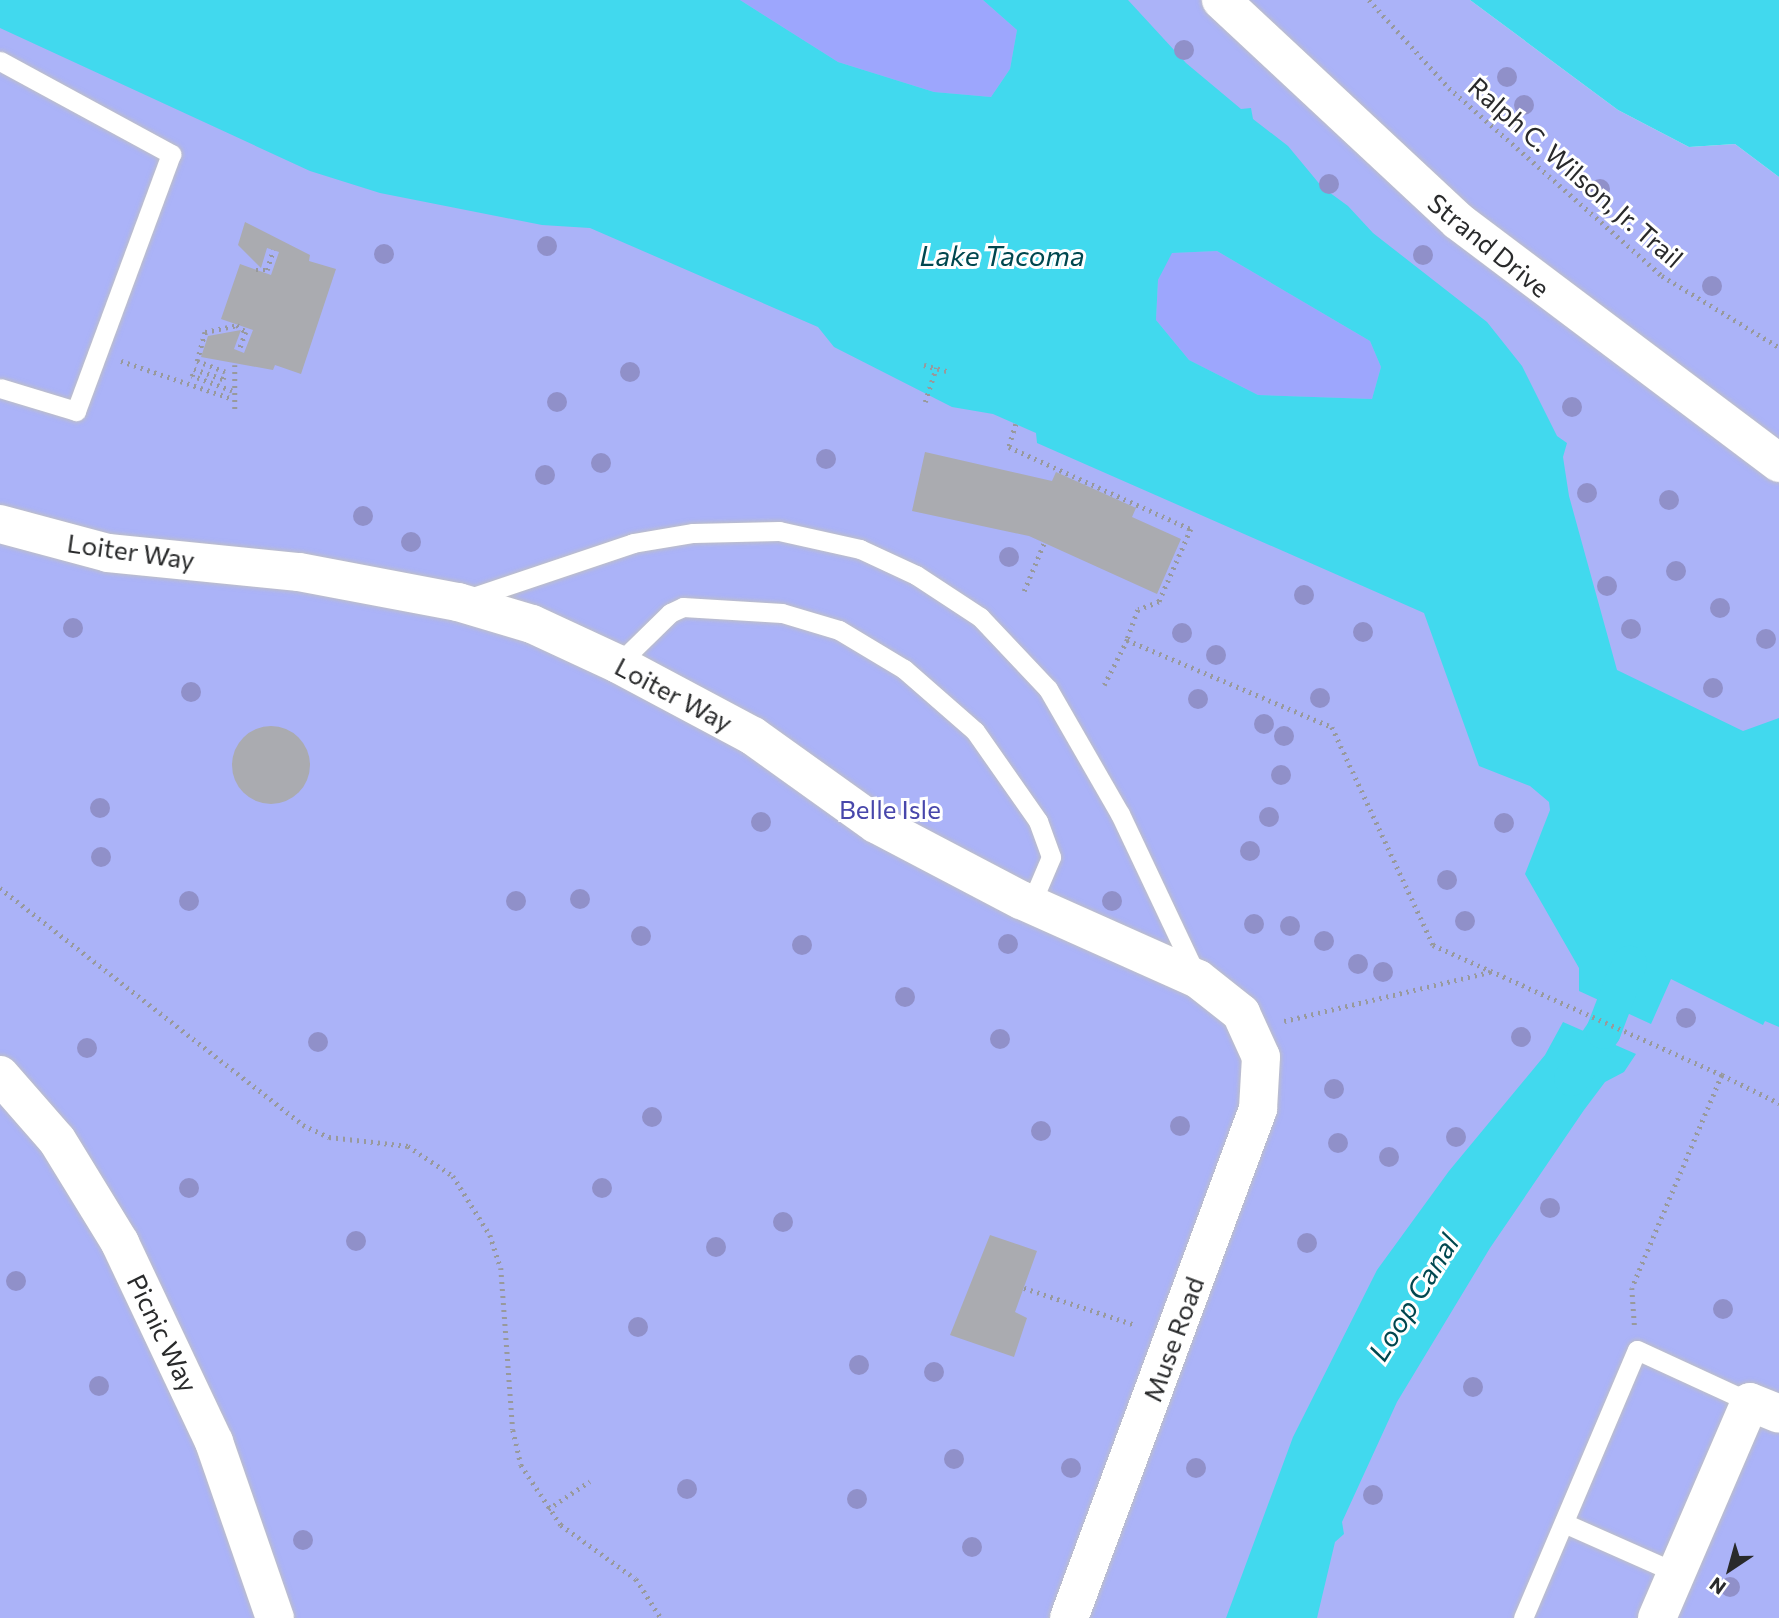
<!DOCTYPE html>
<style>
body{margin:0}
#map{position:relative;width:1779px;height:1618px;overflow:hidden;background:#e8e9ee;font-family:Commissioner,sans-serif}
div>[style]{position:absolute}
.green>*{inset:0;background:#abb3f8}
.forest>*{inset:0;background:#9da6fd}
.water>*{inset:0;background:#41d9ee}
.canal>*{height:35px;margin:-17.5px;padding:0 17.5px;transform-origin:17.5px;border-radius:17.5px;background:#41d9ee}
.building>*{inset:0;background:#aaabb0}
.round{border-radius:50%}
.path>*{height:4.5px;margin-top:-2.25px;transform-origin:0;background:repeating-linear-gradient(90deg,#98999c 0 2px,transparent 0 7px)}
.roads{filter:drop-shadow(0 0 2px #bebfc4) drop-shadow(0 0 2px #bebfc4)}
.lane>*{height:19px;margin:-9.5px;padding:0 9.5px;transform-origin:9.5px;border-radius:9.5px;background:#fff}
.street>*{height:38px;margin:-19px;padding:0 19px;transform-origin:19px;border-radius:19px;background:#fff}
.secondary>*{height:38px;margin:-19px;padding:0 19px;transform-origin:19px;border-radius:19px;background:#fff}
.trees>*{width:20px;height:20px;margin:-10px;border-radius:50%;background:#9090c9}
span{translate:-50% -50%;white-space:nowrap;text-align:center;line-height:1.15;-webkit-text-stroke:6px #fff;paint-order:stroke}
.street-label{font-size:26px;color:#292a2b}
.park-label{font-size:26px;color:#4847ab}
.water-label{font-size:28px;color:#00474f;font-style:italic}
.north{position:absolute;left:1695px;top:1534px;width:70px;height:70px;-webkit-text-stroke:5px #fff;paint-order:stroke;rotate:216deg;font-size:19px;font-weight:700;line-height:28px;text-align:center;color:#292a2b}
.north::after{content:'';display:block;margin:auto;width:24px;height:32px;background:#292a2b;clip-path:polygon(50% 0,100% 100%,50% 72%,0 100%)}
</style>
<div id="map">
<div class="green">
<i style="clip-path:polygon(0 0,1470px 0,1618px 110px,1689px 147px,1735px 144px,1779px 177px,1779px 1618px,0 1618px)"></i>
</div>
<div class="forest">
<i style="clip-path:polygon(740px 0,983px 0,1017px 30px,1010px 69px,991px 97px,934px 92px,838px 62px)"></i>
<i style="clip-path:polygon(1217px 251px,1370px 341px,1381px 367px,1372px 399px,1258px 395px,1189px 360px,1156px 320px,1158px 280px,1171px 253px)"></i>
</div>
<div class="water">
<i style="clip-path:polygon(evenodd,0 0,740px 0,838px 62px,934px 92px,991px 97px,1010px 69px,1017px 30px,983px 0,1128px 0,1186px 63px,1241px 109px,1251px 108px,1253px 119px,1288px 146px,1322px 187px,1348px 206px,1373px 233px,1487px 322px,1522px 366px,1557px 436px,1567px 443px,1563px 457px,1569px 496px,1617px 670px,1743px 731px,1779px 718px,1779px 1027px,1765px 1021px,1763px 1025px,1671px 979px,1651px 1024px,1579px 991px,1579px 968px,1525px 874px,1550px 810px,1549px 802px,1530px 786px,1479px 766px,1424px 613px,1037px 443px,1036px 433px,993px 414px,952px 407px,834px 347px,818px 327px,590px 228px,542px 225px,380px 193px,310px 171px,0 28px,0 0,1217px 251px,1370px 341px,1381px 367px,1372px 399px,1258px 395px,1189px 360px,1156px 320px,1158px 280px,1172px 253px,1217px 251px)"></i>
<i style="clip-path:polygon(1470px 0,1779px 0,1779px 177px,1735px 144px,1689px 147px,1618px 110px)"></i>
<i style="clip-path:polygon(1563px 1022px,1636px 1054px,1624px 1072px,1605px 1082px,1584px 1110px,1490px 1248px,1397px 1402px,1342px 1522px,1344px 1534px,1335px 1542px,1317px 1618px,1226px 1618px,1293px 1437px,1377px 1270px,1449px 1171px,1545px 1055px)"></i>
</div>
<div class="canal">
<i style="left:1571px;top:1078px;width:57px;rotate:-55.8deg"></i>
<i style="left:1603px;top:1031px;width:73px;rotate:-69.1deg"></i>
</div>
<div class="building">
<i style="clip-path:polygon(245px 222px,310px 255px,309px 261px,336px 269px,301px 374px,275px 365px,273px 370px,201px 357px,208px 336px,241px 330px,234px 349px,244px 353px,253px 330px,221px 319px,240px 264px,271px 275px,279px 252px,267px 248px,261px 268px,238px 245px)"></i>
<i style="clip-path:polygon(925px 452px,1052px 481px,1056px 472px,1136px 508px,1132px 517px,1181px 539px,1157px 594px,1029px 536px,912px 511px)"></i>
<i class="round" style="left:232px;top:726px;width:78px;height:78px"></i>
<i style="clip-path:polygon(990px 1235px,1037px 1251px,1015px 1312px,1027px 1318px,1014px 1357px,950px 1335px)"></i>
</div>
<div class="path">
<i style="left:1369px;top:0;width:119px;rotate:47.7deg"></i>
<i style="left:1449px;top:88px;width:284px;rotate:41.4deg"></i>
<i style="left:1662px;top:276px;width:137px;rotate:31.3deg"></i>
<i style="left:256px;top:270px;width:11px"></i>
<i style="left:267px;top:270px;width:21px;rotate:-73deg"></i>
<i style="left:121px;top:361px;width:118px;rotate:18.7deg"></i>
<i style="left:235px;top:365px;width:47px;rotate:90deg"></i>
<i style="left:924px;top:365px;width:24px;rotate:15deg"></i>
<i style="left:232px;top:391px;width:43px;rotate:-159.4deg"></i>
<i style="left:192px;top:376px;width:7px;rotate:-74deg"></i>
<i style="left:194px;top:369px;width:31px;rotate:19deg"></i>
<i style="left:223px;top:379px;width:7px;rotate:-74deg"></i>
<i style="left:225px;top:372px;width:30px;rotate:-159deg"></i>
<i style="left:197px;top:361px;width:30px;rotate:-75deg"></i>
<i style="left:205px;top:332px;width:33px;rotate:-12deg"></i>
<i style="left:237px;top:325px;width:11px;rotate:38deg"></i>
<i style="left:246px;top:332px;width:20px;rotate:110deg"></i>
<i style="left:925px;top:402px;width:36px;rotate:-72deg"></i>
<i style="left:1016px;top:424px;width:24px;rotate:107deg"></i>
<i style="left:1009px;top:447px;width:200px;rotate:24.3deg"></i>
<i style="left:1191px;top:529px;width:80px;rotate:113.7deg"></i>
<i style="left:1159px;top:602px;width:22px;rotate:159deg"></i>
<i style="left:1138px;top:610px;width:32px;rotate:110deg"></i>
<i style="left:1024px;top:591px;width:52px;rotate:-67.4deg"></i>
<i style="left:1104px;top:685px;width:51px;rotate:-62.9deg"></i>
<i style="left:1127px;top:640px;width:223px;rotate:23deg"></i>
<i style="left:1332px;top:727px;width:240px;rotate:65.1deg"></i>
<i style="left:1433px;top:945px;width:317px;rotate:24.2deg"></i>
<i style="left:1722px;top:1075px;width:231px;rotate:112.9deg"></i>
<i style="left:1632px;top:1288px;width:39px;rotate:86deg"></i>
<i style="left:0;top:888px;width:385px;rotate:38deg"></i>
<i style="left:303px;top:1125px;width:29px;rotate:25deg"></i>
<i style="left:329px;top:1137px;width:80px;rotate:6.5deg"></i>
<i style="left:408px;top:1146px;width:54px;rotate:33.7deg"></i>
<i style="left:453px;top:1176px;width:70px;rotate:57.9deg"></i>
<i style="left:490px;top:1235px;width:35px;rotate:72deg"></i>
<i style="left:501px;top:1268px;width:162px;rotate:85.8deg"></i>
<i style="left:513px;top:1430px;width:36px;rotate:77deg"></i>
<i style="left:521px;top:1465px;width:72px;rotate:56.3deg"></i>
<i style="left:561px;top:1525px;width:92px;rotate:35.8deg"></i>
<i style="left:636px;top:1579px;width:46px;rotate:57.3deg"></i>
<i style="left:1284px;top:1021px;width:212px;rotate:-13.4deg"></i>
<i style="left:1722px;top:1075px;width:64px;rotate:26.2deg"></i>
<i style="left:1024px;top:1288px;width:117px;rotate:18.4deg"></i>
<i style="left:548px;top:1509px;width:50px;rotate:-33.7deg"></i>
</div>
<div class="roads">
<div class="lane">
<i style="left:0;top:61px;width:195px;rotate:28.5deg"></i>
<i style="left:171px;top:154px;width:274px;rotate:110.3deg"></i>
<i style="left:76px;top:411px;width:79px;rotate:-163.2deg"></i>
<i style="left:467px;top:599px;width:175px;rotate:-18.6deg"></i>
<i style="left:633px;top:543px;width:61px;rotate:-9.5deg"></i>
<i style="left:693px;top:533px;width:86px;rotate:-1.3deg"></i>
<i style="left:779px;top:531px;width:83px;rotate:12.5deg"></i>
<i style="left:860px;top:549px;width:62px;rotate:24.9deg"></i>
<i style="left:916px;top:575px;width:77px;rotate:33.3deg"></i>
<i style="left:980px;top:617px;width:99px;rotate:46.6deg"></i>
<i style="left:1048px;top:689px;width:144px;rotate:60.1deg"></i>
<i style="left:1120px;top:814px;width:178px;rotate:64.7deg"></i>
<i style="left:618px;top:664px;width:73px;rotate:-44.4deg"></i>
<i style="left:670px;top:613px;width:14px;rotate:-25deg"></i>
<i style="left:683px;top:607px;width:99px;rotate:3.5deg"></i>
<i style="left:782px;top:613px;width:59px;rotate:16.6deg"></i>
<i style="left:839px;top:630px;width:76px;rotate:31deg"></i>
<i style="left:904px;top:669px;width:94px;rotate:41.1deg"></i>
<i style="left:975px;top:731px;width:110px;rotate:55deg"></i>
<i style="left:1038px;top:821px;width:38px;rotate:70deg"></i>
<i style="left:1051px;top:857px;width:51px;rotate:113.1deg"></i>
<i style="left:1564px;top:1523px;width:124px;rotate:23.9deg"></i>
<i style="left:1523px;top:1618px;width:291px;rotate:-67deg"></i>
<i style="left:1637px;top:1350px;width:124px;rotate:24.7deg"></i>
</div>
<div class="street">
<i style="left:0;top:524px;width:112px;rotate:15deg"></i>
<i style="left:108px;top:553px;width:192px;rotate:5.7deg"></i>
<i style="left:299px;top:572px;width:162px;rotate:10.7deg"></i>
<i style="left:458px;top:602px;width:77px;rotate:16.6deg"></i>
<i style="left:532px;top:624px;width:95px;rotate:24.9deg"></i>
<i style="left:618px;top:664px;width:153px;rotate:28.1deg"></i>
<i style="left:753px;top:736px;width:151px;rotate:35.6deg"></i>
<i style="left:876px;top:824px;width:164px;rotate:27.7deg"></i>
<i style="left:1021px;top:900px;width:194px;rotate:24.1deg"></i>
<i style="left:1198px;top:979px;width:55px;rotate:38.3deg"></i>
<i style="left:1241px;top:1013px;width:48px;rotate:65.6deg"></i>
<i style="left:1261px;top:1057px;width:52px;rotate:93.3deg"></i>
<i style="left:1258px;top:1109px;width:543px;rotate:110.37deg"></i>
<i style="left:0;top:1075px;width:86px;rotate:48.8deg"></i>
<i style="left:57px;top:1140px;width:121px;rotate:58.5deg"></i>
<i style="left:120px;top:1243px;width:220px;rotate:64.7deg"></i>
<i style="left:214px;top:1442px;width:186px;rotate:70.9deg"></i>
<i style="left:1657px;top:1618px;width:235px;rotate:-66.7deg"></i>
<i style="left:1750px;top:1402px;width:31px;rotate:22deg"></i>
</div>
<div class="secondary">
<i style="left:1221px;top:0;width:324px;rotate:43deg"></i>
<i style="left:1458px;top:221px;width:402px;rotate:37deg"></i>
</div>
</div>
<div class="trees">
<i style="left:1184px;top:50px"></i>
<i style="left:1507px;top:77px"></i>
<i style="left:1524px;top:105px"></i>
<i style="left:1329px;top:184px"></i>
<i style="left:1600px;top:189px"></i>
<i style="left:547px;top:246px"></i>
<i style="left:384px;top:254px"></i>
<i style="left:1423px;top:255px"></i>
<i style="left:1712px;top:286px"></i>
<i style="left:630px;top:372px"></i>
<i style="left:557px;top:402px"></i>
<i style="left:1572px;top:407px"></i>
<i style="left:826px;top:459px"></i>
<i style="left:601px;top:463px"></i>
<i style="left:545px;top:475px"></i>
<i style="left:1587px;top:493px"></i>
<i style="left:1669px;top:500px"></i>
<i style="left:363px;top:516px"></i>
<i style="left:411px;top:542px"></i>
<i style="left:1009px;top:557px"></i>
<i style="left:1676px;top:571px"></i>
<i style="left:1607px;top:586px"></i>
<i style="left:1304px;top:595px"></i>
<i style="left:1720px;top:608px"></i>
<i style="left:73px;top:628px"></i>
<i style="left:1631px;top:629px"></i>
<i style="left:1363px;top:632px"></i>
<i style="left:1182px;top:633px"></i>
<i style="left:1766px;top:639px"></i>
<i style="left:1216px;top:655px"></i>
<i style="left:1713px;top:688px"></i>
<i style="left:191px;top:692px"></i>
<i style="left:1320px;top:698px"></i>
<i style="left:1198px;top:699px"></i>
<i style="left:1264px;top:724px"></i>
<i style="left:1284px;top:736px"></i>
<i style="left:1281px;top:775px"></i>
<i style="left:100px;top:808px"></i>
<i style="left:1269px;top:817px"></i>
<i style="left:761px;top:822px"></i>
<i style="left:1504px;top:823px"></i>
<i style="left:1250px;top:851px"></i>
<i style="left:101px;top:857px"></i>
<i style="left:1447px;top:880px"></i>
<i style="left:580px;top:899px"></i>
<i style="left:189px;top:901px"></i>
<i style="left:516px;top:901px"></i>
<i style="left:1112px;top:901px"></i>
<i style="left:1465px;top:921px"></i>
<i style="left:1254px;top:924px"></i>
<i style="left:1290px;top:926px"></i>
<i style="left:641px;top:936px"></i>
<i style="left:1324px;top:941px"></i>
<i style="left:1008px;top:944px"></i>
<i style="left:802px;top:945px"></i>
<i style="left:1358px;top:964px"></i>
<i style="left:1383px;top:972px"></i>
<i style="left:905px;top:997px"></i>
<i style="left:1686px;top:1018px"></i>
<i style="left:1521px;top:1037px"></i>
<i style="left:1000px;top:1039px"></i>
<i style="left:318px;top:1042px"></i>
<i style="left:87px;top:1048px"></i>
<i style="left:1334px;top:1089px"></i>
<i style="left:652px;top:1117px"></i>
<i style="left:1180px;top:1126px"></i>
<i style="left:1041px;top:1131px"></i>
<i style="left:1456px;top:1137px"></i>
<i style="left:1338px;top:1143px"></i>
<i style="left:1389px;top:1157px"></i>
<i style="left:189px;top:1188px"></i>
<i style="left:602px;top:1188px"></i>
<i style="left:1550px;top:1208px"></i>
<i style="left:783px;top:1222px"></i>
<i style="left:356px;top:1241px"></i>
<i style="left:1307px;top:1243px"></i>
<i style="left:716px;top:1247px"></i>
<i style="left:16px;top:1281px"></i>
<i style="left:1723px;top:1309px"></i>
<i style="left:638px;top:1327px"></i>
<i style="left:859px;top:1365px"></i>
<i style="left:934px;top:1372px"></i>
<i style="left:99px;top:1386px"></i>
<i style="left:1473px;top:1387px"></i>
<i style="left:954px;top:1459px"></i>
<i style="left:1071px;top:1468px"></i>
<i style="left:1196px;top:1468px"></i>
<i style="left:687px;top:1489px"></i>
<i style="left:1373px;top:1495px"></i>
<i style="left:857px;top:1499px"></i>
<i style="left:303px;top:1540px"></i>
<i style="left:972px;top:1547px"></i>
<i style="left:1730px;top:1587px"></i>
</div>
<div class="street-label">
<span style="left:1576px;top:172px;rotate:41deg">Ralph C. Wilson, Jr. Trail</span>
<span style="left:1489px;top:245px;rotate:39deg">Strand Drive</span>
<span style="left:131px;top:551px;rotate:8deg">Loiter Way</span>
<span style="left:674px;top:694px;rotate:28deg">Loiter Way</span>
<span style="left:163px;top:1333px;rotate:64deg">Picnic Way</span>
<span style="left:1173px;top:1339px;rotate:-70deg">Muse Road</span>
</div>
<div class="park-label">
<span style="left:890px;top:809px">Belle Isle</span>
</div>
<div class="water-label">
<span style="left:1002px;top:255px">Lake Tacoma</span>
<span style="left:1413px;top:1297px;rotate:-58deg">Loop Canal</span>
</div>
<div class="north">N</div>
</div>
